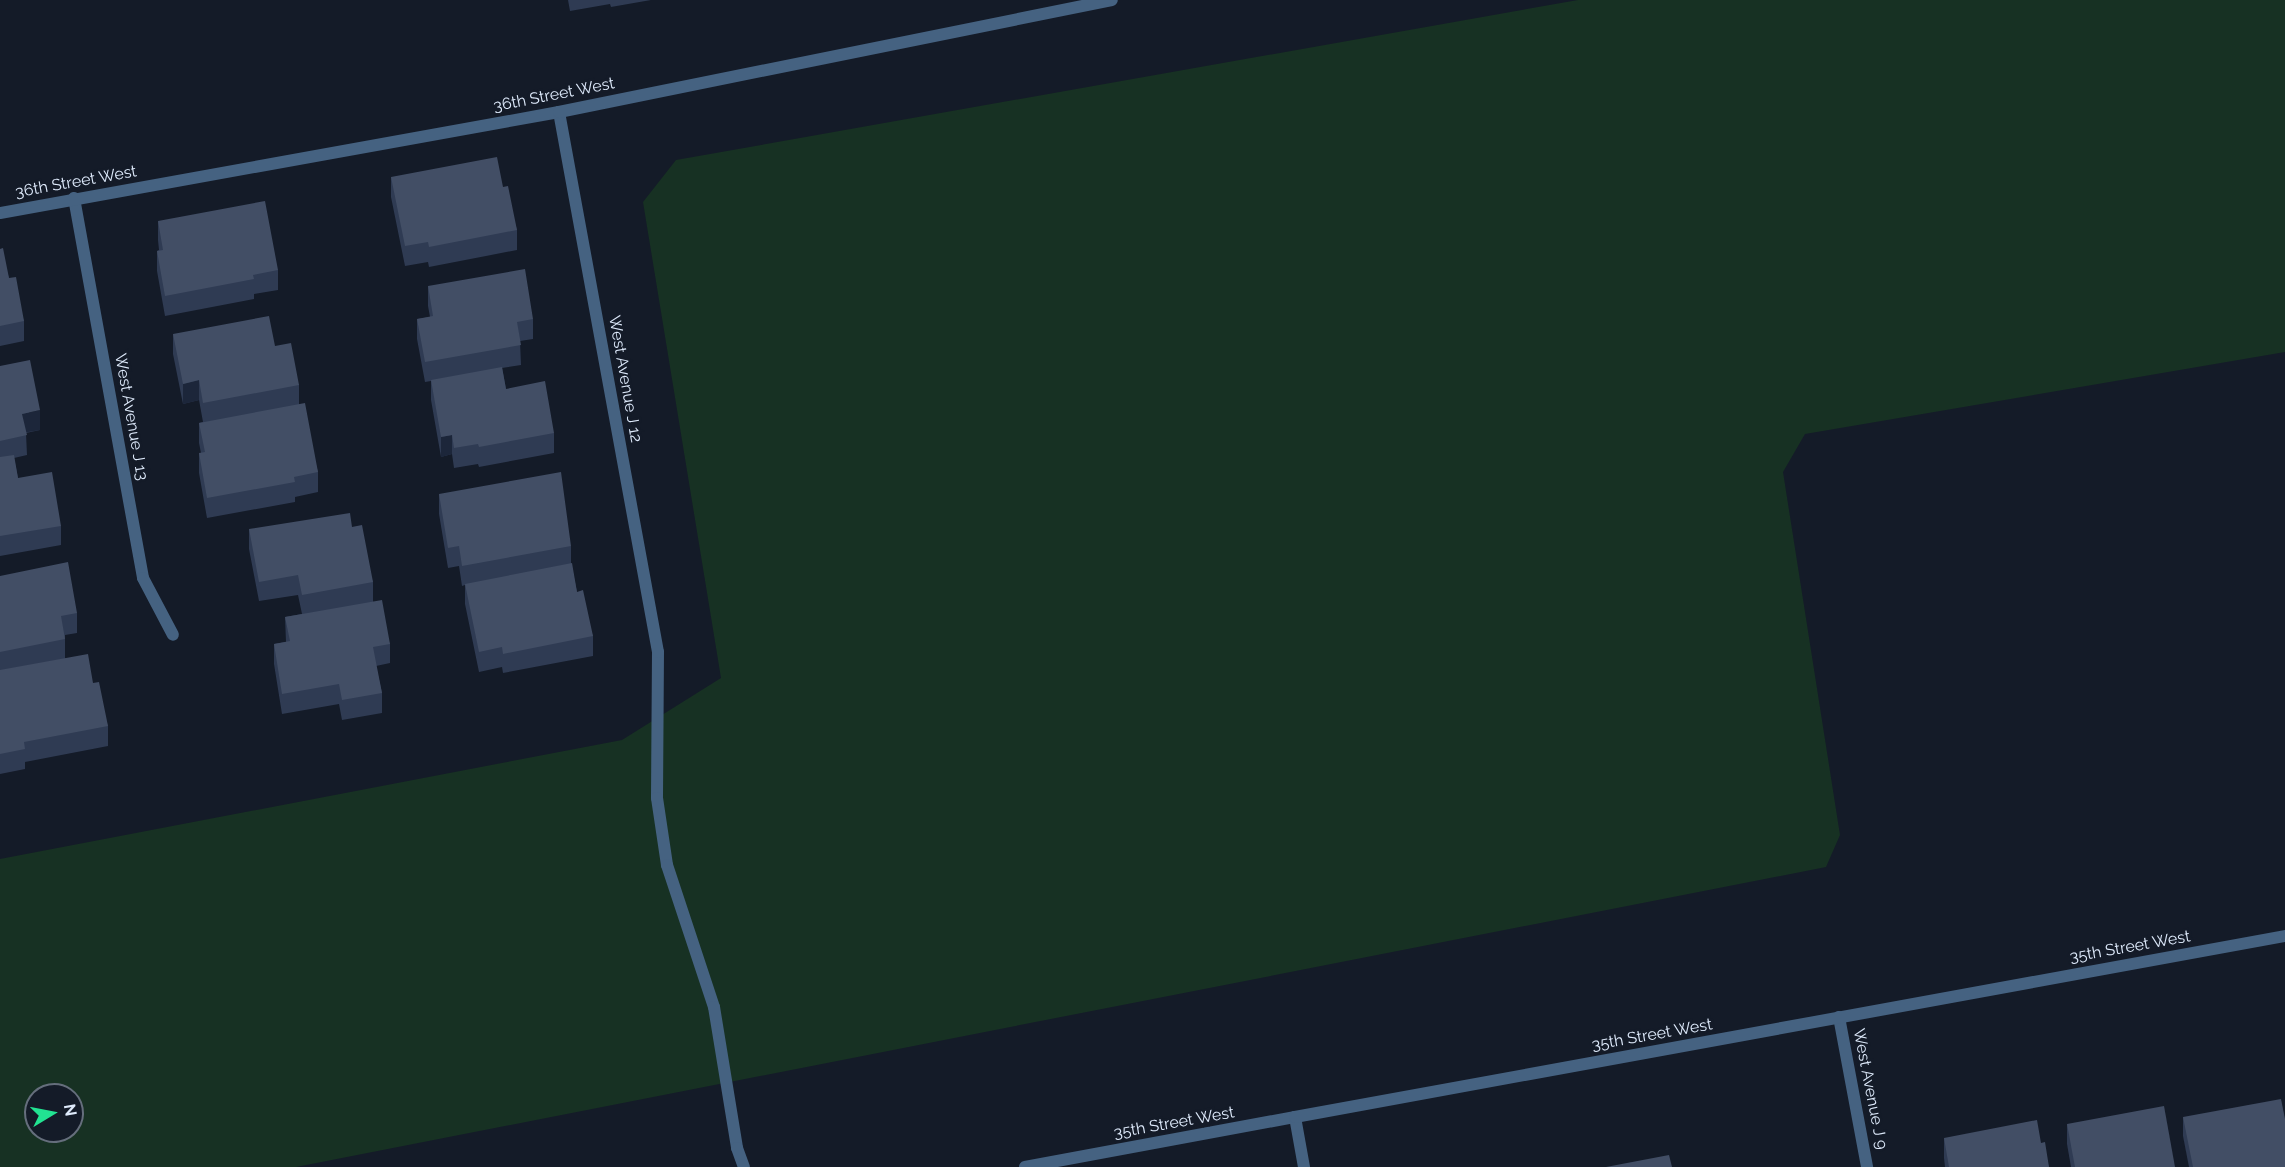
<!DOCTYPE html>
<style>
body{margin:0}
#map{position:relative;width:2285px;height:1167px;overflow:hidden;background:#141b28;font-family:Raleway,sans-serif}
div>[style]{position:absolute}
.green>*{inset:0;background:#173123}
.lane>*{height:12px;margin:-6px;padding:0 6px;transform-origin:6px;border-radius:6px;background:#456281}
.street>*{height:12px;margin:-6px;padding:0 6px;transform-origin:6px;border-radius:6px;background:#456281}
.wall>*{inset:0;background:#2f3b53}
.shaded-wall>*{inset:0;background:#1c263a}
.building>*{inset:0;background:#424e65}
span{translate:-50% -50%;white-space:nowrap;text-align:center;line-height:1.15;-webkit-text-stroke:5px #141b28;paint-order:stroke}
.street-label{font-size:16px;color:#deeafb}
.north{position:absolute;left:24px;top:1083px;width:60px;height:60px;box-sizing:border-box;background:#141b28;border:2px solid #656e7c;border-radius:50%;rotate:80deg;font-size:16px;font-weight:700;line-height:24px;text-align:center;color:#deeafb}
.north::after{content:'';display:block;margin:auto;width:21px;height:27px;background:#22e392;clip-path:polygon(50% 0,100% 100%,50% 72%,0 100%)}
</style>
<div id="map">
<div class="green">
<i style="clip-path:polygon(evenodd,1578px 0,2285px 0,2285px 352px,1805px 434px,1783px 472px,1840px 835px,1826px 867px,296px 1167px,0 1167px,0 859px,622px 740px,721px 678px,643px 202px,676px 160px,1578px 0,36px 1095px,72px 1095px,72px 1131px,36px 1131px,36px 1095px)"></i>
</div>
<div class="lane">
<i style="left:658px;top:652px;width:146px;rotate:90.4deg"></i>
<i style="left:657px;top:798px;width:68px;rotate:81.5deg"></i>
<i style="left:667px;top:865px;width:150px;rotate:71.7deg"></i>
<i style="left:714px;top:1007px;width:143px;rotate:80.7deg"></i>
<i style="left:737px;top:1148px;width:20px;rotate:70deg"></i>
<i style="left:1025px;top:1167px;width:275px;rotate:-10.5deg"></i>
<i style="left:1295px;top:1117px;width:51px;rotate:79.8deg"></i>
</div>
<div class="street">
<i style="left:559px;top:112px;width:549px;rotate:79.61deg"></i>
<i style="left:74px;top:198px;width:386px;rotate:79.7deg"></i>
<i style="left:143px;top:578px;width:64px;rotate:62.2deg"></i>
<i style="left:0;top:213px;width:568px;rotate:-10.24deg"></i>
<i style="left:559px;top:112px;width:564px;rotate:-11.45deg"></i>
<i style="left:1839px;top:1017px;width:153px;rotate:79.4deg"></i>
<i style="left:1295px;top:1117px;width:1006px;rotate:-10.36deg"></i>
</div>
<div class="wall">
<i style="clip-path:polygon(568px 0,651px 0,611px 7px,610px 4px,570px 11px)"></i>
<i style="clip-path:polygon(391px 177px,503px 187px,517px 230px,517px 250px,429px 267px,428px 262px,405px 266px,391px 197px)"></i>
<i style="clip-path:polygon(158px 221px,278px 270px,278px 290px,254px 294px,254px 299px,165px 316px,157px 271px,157px 251px,159px 250px,158px 240px)"></i>
<i style="clip-path:polygon(0 249px,9px 278px,24px 321px,24px 341px,0 346px)"></i>
<i style="clip-path:polygon(428px 286px,533px 319px,533px 339px,520px 341px,521px 365px,502px 368px,506px 389px,554px 433px,554px 453px,479px 467px,478px 464px,454px 468px,452px 454px,441px 457px,431px 400px,431px 381px,425px 382px,417px 339px,417px 319px,430px 317px,428px 306px)"></i>
<i style="clip-path:polygon(173px 334px,275px 346px,299px 385px,299px 404px,318px 472px,318px 492px,295px 497px,295px 502px,207px 518px,199px 473px,199px 453px,201px 453px,199px 443px,199px 423px,203px 422px,199px 400px,183px 404px,173px 354px)"></i>
<i style="clip-path:polygon(0 366px,40px 430px,26px 433px,27px 455px,14px 458px,18px 478px,61px 526px,61px 545px,0 556px)"></i>
<i style="clip-path:polygon(439px 494px,571px 546px,571px 563px,577px 592px,593px 636px,593px 656px,503px 673px,502px 667px,479px 672px,465px 604px,465px 585px,462px 586px,459px 566px,448px 568px,439px 514px)"></i>
<i style="clip-path:polygon(352px 527px,373px 582px,373px 601px,390px 644px,390px 663px,376px 666px,382px 693px,382px 713px,342px 720px,339px 704px,282px 714px,274px 664px,274px 644px,286px 642px,285px 617px,302px 614px,298px 595px,259px 601px,249px 549px,249px 529px)"></i>
<i style="clip-path:polygon(0 576px,77px 613px,77px 633px,65px 635px,65px 658px,93px 683px,108px 726px,108px 746px,25px 762px,25px 769px,0 774px)"></i>
<i style="clip-path:polygon(2183px 1117px,2285px 1167px,2189px 1167px,2183px 1136px)"></i>
<i style="clip-path:polygon(2067px 1124px,2175px 1167px,2071px 1167px,2067px 1144px)"></i>
<i style="clip-path:polygon(1944px 1138px,2041px 1143px,2049px 1167px,1945px 1167px,1944px 1158px)"></i>
</div>
<div class="shaded-wall">
<i style="clip-path:polygon(199px 380px,199px 400px,183px 404px,183px 384px)"></i>
<i style="clip-path:polygon(40px 410px,40px 430px,22px 433px,22px 414px)"></i>
<i style="clip-path:polygon(452px 435px,452px 454px,441px 457px,441px 437px)"></i>
</div>
<div class="building">
<i style="clip-path:polygon(497px 157px,503px 187px,508px 186px,517px 230px,429px 247px,428px 242px,405px 246px,391px 177px)"></i>
<i style="clip-path:polygon(265px 201px,278px 270px,253px 275px,254px 279px,165px 296px,157px 251px,163px 250px,158px 221px)"></i>
<i style="clip-path:polygon(3px 248px,9px 278px,16px 277px,24px 321px,0 326px,0 249px)"></i>
<i style="clip-path:polygon(525px 269px,533px 319px,517px 322px,521px 345px,425px 362px,417px 319px,433px 316px,428px 286px)"></i>
<i style="clip-path:polygon(269px 316px,275px 346px,291px 343px,299px 385px,203px 403px,199px 380px,183px 384px,173px 334px)"></i>
<i style="clip-path:polygon(30px 360px,40px 410px,22px 414px,27px 435px,0 441px,0 366px)"></i>
<i style="clip-path:polygon(502px 367px,506px 389px,545px 381px,554px 433px,479px 447px,478px 444px,454px 448px,452px 435px,441px 437px,431px 380px)"></i>
<i style="clip-path:polygon(305px 403px,318px 472px,294px 477px,295px 482px,207px 498px,199px 453px,205px 452px,199px 423px)"></i>
<i style="clip-path:polygon(14px 455px,18px 478px,52px 472px,61px 526px,0 536px,0 457px)"></i>
<i style="clip-path:polygon(561px 472px,571px 546px,462px 566px,459px 546px,448px 548px,439px 494px)"></i>
<i style="clip-path:polygon(350px 513px,352px 527px,362px 525px,373px 582px,302px 595px,298px 575px,259px 582px,249px 529px)"></i>
<i style="clip-path:polygon(68px 562px,77px 613px,61px 616px,65px 639px,0 652px,0 576px)"></i>
<i style="clip-path:polygon(572px 563px,577px 592px,583px 590px,593px 636px,503px 654px,502px 647px,479px 652px,465px 584px)"></i>
<i style="clip-path:polygon(382px 600px,390px 644px,373px 647px,382px 693px,342px 700px,339px 684px,282px 694px,274px 644px,290px 641px,285px 617px)"></i>
<i style="clip-path:polygon(88px 654px,93px 683px,99px 682px,108px 726px,24px 742px,25px 749px,0 754px,0 670px)"></i>
<i style="clip-path:polygon(2281px 1099px,2285px 1119px,2285px 1167px,2193px 1167px,2183px 1117px)"></i>
<i style="clip-path:polygon(2164px 1106px,2175px 1167px,2075px 1167px,2067px 1124px)"></i>
<i style="clip-path:polygon(2037px 1120px,2041px 1143px,2045px 1142px,2049px 1167px,1949px 1167px,1944px 1138px)"></i>
<i style="clip-path:polygon(1669px 1155px,1672px 1167px,1606px 1167px)"></i>
</div>
<div class="street-label">
<span style="left:554px;top:95px;rotate:-11deg">36th Street West</span>
<span style="left:76px;top:182px;rotate:-10deg">36th Street West</span>
<span style="left:625px;top:379px;rotate:80deg">West Avenue J 12</span>
<span style="left:131px;top:417px;rotate:80deg">West Avenue J 13</span>
<span style="left:2130px;top:947px;rotate:-10deg">35th Street West</span>
<span style="left:1652px;top:1035px;rotate:-10deg">35th Street West</span>
<span style="left:1870px;top:1089px;rotate:79deg">West Avenue J 9</span>
<span style="left:1174px;top:1123px;rotate:-10deg">35th Street West</span>
</div>
<div class="north">N</div>
</div>
